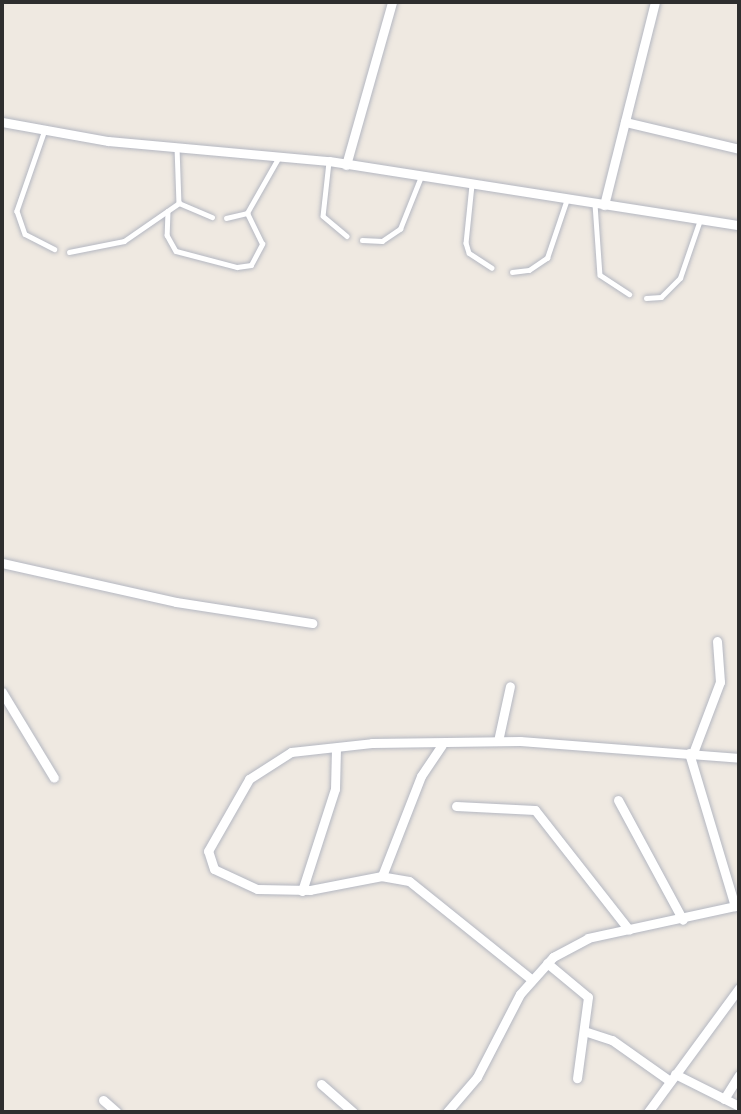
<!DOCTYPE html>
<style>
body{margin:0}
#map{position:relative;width:741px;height:1114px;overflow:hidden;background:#efe9e1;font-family:"Roboto Condensed",sans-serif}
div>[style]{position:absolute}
.roads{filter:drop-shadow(0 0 2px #b4b7c1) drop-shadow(0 0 2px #b4b7c1)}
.service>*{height:4.5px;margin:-2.25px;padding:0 2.25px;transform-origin:2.25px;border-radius:2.25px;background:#fff}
.minor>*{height:9px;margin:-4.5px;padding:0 4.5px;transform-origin:4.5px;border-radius:4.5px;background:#fff}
span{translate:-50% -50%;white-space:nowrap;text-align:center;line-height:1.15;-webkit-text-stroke:6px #fff;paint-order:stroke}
.frame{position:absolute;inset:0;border:4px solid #2e2e2e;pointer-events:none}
</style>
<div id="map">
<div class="roads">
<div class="service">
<i style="left:45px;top:130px;width:86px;rotate:109.1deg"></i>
<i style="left:17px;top:211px;width:24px;rotate:71deg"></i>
<i style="left:25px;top:234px;width:33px;rotate:27deg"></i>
<i style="left:177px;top:147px;width:56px;rotate:88deg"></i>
<i style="left:179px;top:203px;width:36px;rotate:23deg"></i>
<i style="left:329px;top:162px;width:54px;rotate:96.3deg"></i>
<i style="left:323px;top:216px;width:31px;rotate:40deg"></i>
<i style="left:472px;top:185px;width:58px;rotate:95.9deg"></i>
<i style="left:466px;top:243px;width:10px;rotate:73deg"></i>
<i style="left:469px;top:253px;width:27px;rotate:33deg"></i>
<i style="left:595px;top:204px;width:71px;rotate:86deg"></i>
<i style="left:600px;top:275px;width:35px;rotate:33deg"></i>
<i style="left:168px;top:211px;width:24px;rotate:92deg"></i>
<i style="left:167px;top:235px;width:18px;rotate:61deg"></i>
<i style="left:176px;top:251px;width:63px;rotate:14.7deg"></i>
<i style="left:237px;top:267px;width:14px;rotate:-8deg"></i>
<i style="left:251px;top:265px;width:24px;rotate:-62deg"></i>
<i style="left:262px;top:244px;width:34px;rotate:-116deg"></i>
<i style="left:226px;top:218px;width:22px;rotate:-13deg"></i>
<i style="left:247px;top:213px;width:64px;rotate:-60.3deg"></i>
<i style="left:362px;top:240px;width:20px;rotate:3deg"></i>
<i style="left:382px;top:241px;width:22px;rotate:-34deg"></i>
<i style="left:400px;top:229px;width:54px;rotate:-68.2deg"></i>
<i style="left:69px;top:252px;width:56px;rotate:-11.3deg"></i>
<i style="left:124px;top:241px;width:67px;rotate:-34.6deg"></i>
<i style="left:512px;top:272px;width:17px;rotate:-7deg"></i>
<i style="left:529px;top:270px;width:22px;rotate:-34deg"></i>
<i style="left:547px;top:258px;width:62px;rotate:-71.3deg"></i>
<i style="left:646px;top:298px;width:15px;rotate:-4deg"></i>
<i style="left:661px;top:297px;width:27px;rotate:-45deg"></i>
<i style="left:680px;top:278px;width:61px;rotate:-71deg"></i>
</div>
<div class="minor">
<i style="left:2px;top:122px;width:108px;rotate:10.2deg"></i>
<i style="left:108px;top:141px;width:222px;rotate:5.2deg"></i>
<i style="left:329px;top:161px;width:415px;rotate:8.9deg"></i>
<i style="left:625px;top:122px;width:117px;rotate:13.3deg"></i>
<i style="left:346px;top:165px;width:169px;rotate:-74.2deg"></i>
<i style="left:604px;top:205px;width:209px;rotate:-75.9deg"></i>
<i style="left:2px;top:563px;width:178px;rotate:12.6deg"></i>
<i style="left:176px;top:602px;width:138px;rotate:8.8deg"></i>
<i style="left:2px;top:692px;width:100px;rotate:58.8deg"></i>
<i style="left:498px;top:741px;width:56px;rotate:-77.7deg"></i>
<i style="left:689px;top:753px;width:160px;rotate:73.3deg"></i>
<i style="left:693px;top:753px;width:76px;rotate:-69.2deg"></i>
<i style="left:720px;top:682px;width:41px;rotate:-94.2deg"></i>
<i style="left:618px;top:800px;width:136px;rotate:61.6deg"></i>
<i style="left:456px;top:806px;width:79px;rotate:2.9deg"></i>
<i style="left:535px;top:810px;width:152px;rotate:51.9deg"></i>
<i style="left:382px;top:876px;width:107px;rotate:-68.7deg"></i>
<i style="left:421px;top:776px;width:37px;rotate:-56deg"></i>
<i style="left:302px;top:891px;width:107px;rotate:-72.1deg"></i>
<i style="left:335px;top:789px;width:41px;rotate:-88.6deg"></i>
<i style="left:547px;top:963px;width:53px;rotate:39.7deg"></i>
<i style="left:588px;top:997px;width:82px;rotate:97.7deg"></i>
<i style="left:531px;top:979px;width:156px;rotate:-141.2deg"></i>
<i style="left:409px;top:881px;width:27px;rotate:-170deg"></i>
<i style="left:382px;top:876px;width:73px;rotate:169deg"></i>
<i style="left:310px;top:890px;width:53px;rotate:-178.9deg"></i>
<i style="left:257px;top:889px;width:47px;rotate:-155.1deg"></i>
<i style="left:214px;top:869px;width:19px;rotate:-108deg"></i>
<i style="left:208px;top:851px;width:83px;rotate:-60.3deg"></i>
<i style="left:249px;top:779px;width:50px;rotate:-32.7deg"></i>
<i style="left:291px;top:752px;width:81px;rotate:-6.3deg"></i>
<i style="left:372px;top:743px;width:148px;rotate:-0.8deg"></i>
<i style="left:520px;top:741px;width:220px;rotate:4.4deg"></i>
<i style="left:584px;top:1031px;width:29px;rotate:18deg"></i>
<i style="left:612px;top:1040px;width:71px;rotate:35.3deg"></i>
<i style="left:675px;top:1074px;width:72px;rotate:26.6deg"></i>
<i style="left:321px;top:1084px;width:43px;rotate:41.2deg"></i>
<i style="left:724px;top:1099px;width:28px;rotate:-58deg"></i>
<i style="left:103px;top:1100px;width:18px;rotate:41deg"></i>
<i style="left:447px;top:1112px;width:46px;rotate:-49.4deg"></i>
<i style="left:477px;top:1077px;width:93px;rotate:-62.6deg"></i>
<i style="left:520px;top:994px;width:50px;rotate:-48.3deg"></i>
<i style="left:553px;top:957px;width:40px;rotate:-28deg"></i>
<i style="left:588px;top:938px;width:155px;rotate:-12.3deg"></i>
<i style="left:648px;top:1112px;width:154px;rotate:-53.7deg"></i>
</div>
</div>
<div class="frame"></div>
</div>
